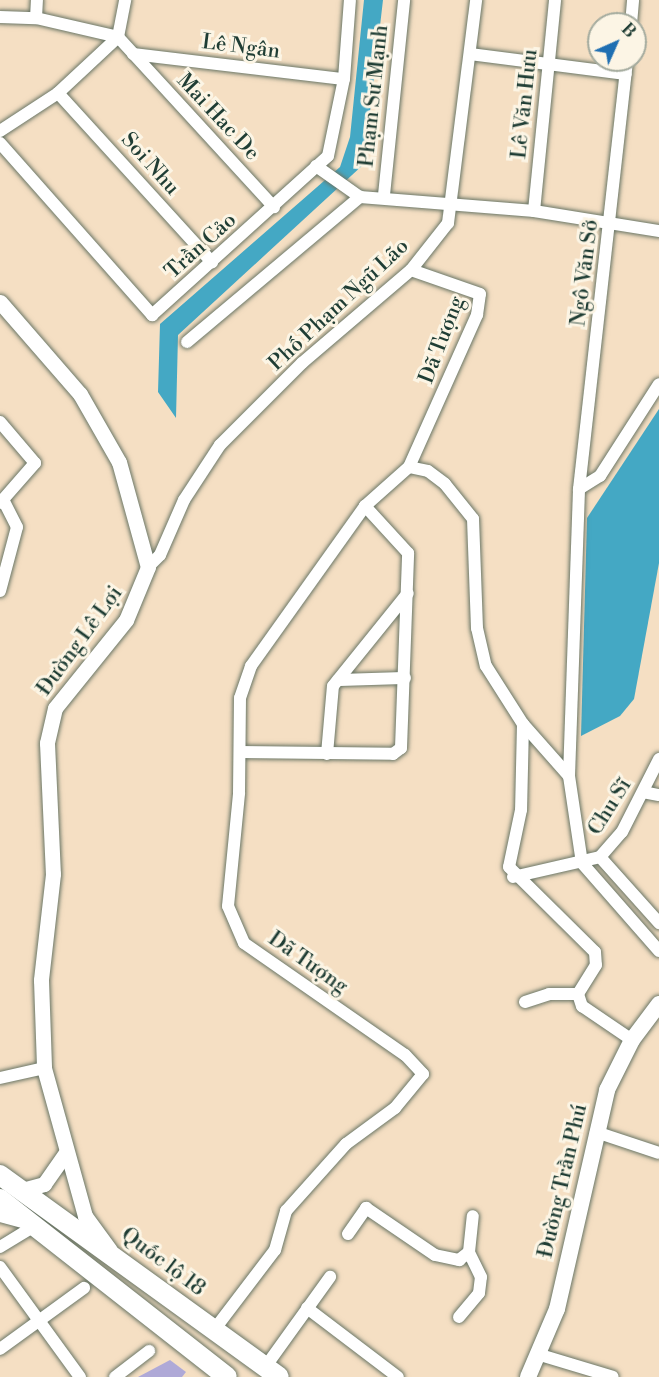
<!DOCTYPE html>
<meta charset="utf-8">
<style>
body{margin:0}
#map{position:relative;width:659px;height:1377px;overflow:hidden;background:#f5dfc3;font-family:"Libre Bodoni",serif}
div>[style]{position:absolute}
.water>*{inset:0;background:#44a8c4}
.building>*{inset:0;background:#afa9d7}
.roads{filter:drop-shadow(0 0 2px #6a7666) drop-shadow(0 0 2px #6a7666)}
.minor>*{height:12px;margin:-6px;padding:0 6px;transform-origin:6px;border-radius:6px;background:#fff}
.tertiary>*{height:15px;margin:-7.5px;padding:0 7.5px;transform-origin:7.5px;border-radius:7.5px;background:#fff}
.secondary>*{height:16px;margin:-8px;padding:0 8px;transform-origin:8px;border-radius:8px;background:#fff}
.primary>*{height:20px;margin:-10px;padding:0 10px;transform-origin:10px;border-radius:10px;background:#fff}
span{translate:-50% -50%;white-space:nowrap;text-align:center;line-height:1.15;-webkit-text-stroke:6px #fcf5e5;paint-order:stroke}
.street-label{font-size:21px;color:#1f3d34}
.north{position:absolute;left:587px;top:12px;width:60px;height:60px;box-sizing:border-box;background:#fcf5e5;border:2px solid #a4ab9e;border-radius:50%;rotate:45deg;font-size:16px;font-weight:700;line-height:24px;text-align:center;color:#1f3d34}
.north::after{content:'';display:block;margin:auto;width:21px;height:27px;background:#1f6fb2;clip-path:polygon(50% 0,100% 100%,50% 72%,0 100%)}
</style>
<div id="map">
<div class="water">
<i style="clip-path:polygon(364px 0,383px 0,364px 164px,178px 335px,176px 418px,158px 392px,160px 324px,340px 167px,350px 137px)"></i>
<i style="clip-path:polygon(659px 409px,659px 563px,634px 699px,620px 716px,581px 736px,587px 518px)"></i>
</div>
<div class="building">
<i style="clip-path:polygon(170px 1360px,186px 1372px,182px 1377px,138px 1377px)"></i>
</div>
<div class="roads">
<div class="minor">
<i style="left:0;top:17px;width:36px;rotate:2deg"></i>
<i style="left:36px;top:18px;width:84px;rotate:13deg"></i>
<i style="left:118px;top:37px;width:231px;rotate:47.5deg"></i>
<i style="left:36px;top:18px;width:18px;rotate:-87deg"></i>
<i style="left:631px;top:24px;width:24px;rotate:-85deg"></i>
<i style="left:133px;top:54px;width:212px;rotate:6.8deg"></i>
<i style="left:470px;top:54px;width:157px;rotate:7.3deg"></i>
<i style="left:58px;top:93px;width:229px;rotate:47.7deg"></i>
<i style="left:0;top:131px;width:69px;rotate:-33.2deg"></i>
<i style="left:58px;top:93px;width:82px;rotate:-43deg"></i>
<i style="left:118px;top:37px;width:38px;rotate:-79deg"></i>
<i style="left:0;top:143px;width:230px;rotate:48.5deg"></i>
<i style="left:152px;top:315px;width:237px;rotate:-42.1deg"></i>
<i style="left:328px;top:156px;width:79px;rotate:-78.3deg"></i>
<i style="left:344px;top:79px;width:79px;rotate:-85.7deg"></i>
<i style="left:316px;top:166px;width:54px;rotate:35.2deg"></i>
<i style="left:384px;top:195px;width:196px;rotate:-84.1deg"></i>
<i style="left:534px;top:211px;width:212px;rotate:-84.3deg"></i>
<i style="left:187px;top:342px;width:226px;rotate:-40deg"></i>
<i style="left:360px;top:197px;width:175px;rotate:4.6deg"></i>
<i style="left:534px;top:211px;width:127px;rotate:9.1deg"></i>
<i style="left:0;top:422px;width:54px;rotate:49.5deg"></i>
<i style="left:35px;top:463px;width:53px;rotate:131.2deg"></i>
<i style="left:409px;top:467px;width:19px;rotate:12deg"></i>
<i style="left:428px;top:471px;width:21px;rotate:37deg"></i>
<i style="left:445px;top:484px;width:45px;rotate:51.3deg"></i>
<i style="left:473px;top:519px;width:109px;rotate:87.9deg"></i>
<i style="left:477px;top:628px;width:39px;rotate:77deg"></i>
<i style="left:486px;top:666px;width:69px;rotate:57.5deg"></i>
<i style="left:523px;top:724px;width:69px;rotate:48.5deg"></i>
<i style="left:569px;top:776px;width:88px;rotate:81.5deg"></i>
<i style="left:582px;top:863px;width:117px;rotate:48.8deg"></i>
<i style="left:579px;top:489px;width:25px;rotate:-32deg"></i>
<i style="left:600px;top:476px;width:109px;rotate:-57.3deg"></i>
<i style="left:148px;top:567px;width:17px;rotate:-45deg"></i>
<i style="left:160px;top:555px;width:60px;rotate:-66.4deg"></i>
<i style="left:184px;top:500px;width:66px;rotate:-56.8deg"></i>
<i style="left:220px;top:445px;width:116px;rotate:-45deg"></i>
<i style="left:302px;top:363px;width:143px;rotate:-40.5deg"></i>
<i style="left:411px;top:270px;width:60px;rotate:-51.8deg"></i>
<i style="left:448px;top:223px;width:225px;rotate:-82.8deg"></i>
<i style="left:0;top:591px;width:66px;rotate:-75.1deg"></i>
<i style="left:17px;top:527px;width:30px;rotate:-117deg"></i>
<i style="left:338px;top:680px;width:67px;rotate:-1.7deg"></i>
<i style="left:523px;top:724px;width:86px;rotate:91.3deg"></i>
<i style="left:521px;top:810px;width:58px;rotate:101.9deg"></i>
<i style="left:509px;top:867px;width:121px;rotate:44.7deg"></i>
<i style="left:595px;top:952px;width:13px;rotate:86deg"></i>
<i style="left:596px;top:965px;width:34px;rotate:122deg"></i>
<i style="left:578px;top:994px;width:13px;rotate:72deg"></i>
<i style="left:582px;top:1006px;width:60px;rotate:34.2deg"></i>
<i style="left:240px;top:752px;width:153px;rotate:0.7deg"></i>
<i style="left:393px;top:754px;width:10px;rotate:-37deg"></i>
<i style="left:401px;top:748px;width:195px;rotate:-87.9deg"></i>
<i style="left:408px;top:553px;width:64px;rotate:-132.5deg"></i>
<i style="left:327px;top:754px;width:68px;rotate:-85deg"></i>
<i style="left:333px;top:686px;width:119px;rotate:-51.1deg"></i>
<i style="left:569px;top:776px;width:287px;rotate:-88deg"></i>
<i style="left:579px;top:489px;width:432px;rotate:-83.6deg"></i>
<i style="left:643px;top:792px;width:16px;rotate:11deg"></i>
<i style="left:600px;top:857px;width:89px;rotate:48.2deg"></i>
<i style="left:513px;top:877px;width:89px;rotate:-12.9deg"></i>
<i style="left:600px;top:857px;width:33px;rotate:-49deg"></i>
<i style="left:622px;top:832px;width:82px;rotate:-63.1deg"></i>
<i style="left:525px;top:1002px;width:25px;rotate:-18deg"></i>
<i style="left:549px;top:994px;width:29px"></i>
<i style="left:0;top:1078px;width:45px;rotate:-12.8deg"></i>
<i style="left:596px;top:1132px;width:66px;rotate:18.4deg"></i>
<i style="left:0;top:1216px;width:24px;rotate:15deg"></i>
<i style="left:348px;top:1234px;width:32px;rotate:-55deg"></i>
<i style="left:366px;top:1208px;width:83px;rotate:34.3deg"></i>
<i style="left:435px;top:1255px;width:25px;rotate:12deg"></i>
<i style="left:459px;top:1260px;width:13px;rotate:-39deg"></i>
<i style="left:469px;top:1252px;width:36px;rotate:-84deg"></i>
<i style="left:0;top:1247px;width:42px;rotate:-31.4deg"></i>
<i style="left:0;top:1267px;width:136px;rotate:54deg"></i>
<i style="left:307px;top:1308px;width:114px;rotate:37.2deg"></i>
<i style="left:459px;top:1317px;width:31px;rotate:-50deg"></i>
<i style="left:479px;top:1293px;width:16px;rotate:-83deg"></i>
<i style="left:481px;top:1277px;width:28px;rotate:-116deg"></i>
<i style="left:214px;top:1330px;width:101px;rotate:-52.7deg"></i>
<i style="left:275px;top:1250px;width:41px;rotate:-74.2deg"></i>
<i style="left:286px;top:1211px;width:90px;rotate:-48.2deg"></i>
<i style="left:346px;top:1144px;width:61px;rotate:-36.3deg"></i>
<i style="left:395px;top:1108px;width:44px;rotate:-50.5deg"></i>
<i style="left:423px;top:1074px;width:26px;rotate:-133deg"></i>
<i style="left:405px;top:1055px;width:196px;rotate:-145.2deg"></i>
<i style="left:244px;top:943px;width:40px;rotate:-113.4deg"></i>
<i style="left:228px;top:906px;width:114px;rotate:-84.4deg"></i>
<i style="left:239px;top:793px;width:95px;rotate:-89.4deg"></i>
<i style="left:240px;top:698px;width:34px;rotate:-71deg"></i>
<i style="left:251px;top:666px;width:196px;rotate:-54.5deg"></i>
<i style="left:365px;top:506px;width:59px;rotate:-41.6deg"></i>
<i style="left:409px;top:467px;width:167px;rotate:-65.9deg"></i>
<i style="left:477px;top:315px;width:21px;rotate:-82deg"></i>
<i style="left:480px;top:294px;width:73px;rotate:-160.8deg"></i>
<i style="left:0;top:1349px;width:104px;rotate:-36deg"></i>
<i style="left:537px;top:1354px;width:79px;rotate:16.8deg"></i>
<i style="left:266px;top:1366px;width:110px;rotate:-54.3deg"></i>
<i style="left:115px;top:1377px;width:43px;rotate:-37.4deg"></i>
</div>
<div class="tertiary">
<i style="left:0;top:302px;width:122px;rotate:49deg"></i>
<i style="left:80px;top:394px;width:78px;rotate:60.2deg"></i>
<i style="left:119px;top:462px;width:109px;rotate:74.6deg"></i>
<i style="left:148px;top:567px;width:57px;rotate:112.5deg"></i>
<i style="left:126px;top:620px;width:113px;rotate:128.9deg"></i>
<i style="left:55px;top:708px;width:36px;rotate:103deg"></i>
<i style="left:47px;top:743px;width:131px;rotate:87.4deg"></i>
<i style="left:53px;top:874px;width:107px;rotate:96.5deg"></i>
<i style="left:41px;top:980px;width:88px;rotate:88deg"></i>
<i style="left:44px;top:1068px;width:154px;rotate:74.5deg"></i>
<i style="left:85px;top:1216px;width:42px;rotate:53.7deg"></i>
<i style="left:22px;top:1190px;width:23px;rotate:-15deg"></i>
<i style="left:44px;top:1184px;width:38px;rotate:-55deg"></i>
</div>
<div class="secondary">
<i style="left:528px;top:1377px;width:74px;rotate:-66.9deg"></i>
<i style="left:557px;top:1309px;width:225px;rotate:-77.1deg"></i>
<i style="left:607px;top:1090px;width:56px;rotate:-63.4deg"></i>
<i style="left:632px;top:1040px;width:45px;rotate:-53.1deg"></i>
</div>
<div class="primary">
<i style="left:0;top:1175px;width:344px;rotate:35.9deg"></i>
<i style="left:0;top:1199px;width:288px;rotate:38.1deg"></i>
</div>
</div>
<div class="street-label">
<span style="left:241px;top:47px;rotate:7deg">Lê Ngân</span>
<span style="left:374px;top:96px;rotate:-84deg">Phạm Sư Mạnh</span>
<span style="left:525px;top:104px;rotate:-84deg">Lê Văn Hưu</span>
<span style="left:218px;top:117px;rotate:47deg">Mai Hac De</span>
<span style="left:150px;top:164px;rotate:48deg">Soi Nhu</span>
<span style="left:201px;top:246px;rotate:-42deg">Trần Cảo</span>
<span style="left:585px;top:273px;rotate:-83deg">Ngô Văn Sở</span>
<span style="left:339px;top:305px;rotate:-43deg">Phố Phạm Ngũ Lão</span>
<span style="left:442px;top:340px;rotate:-69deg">Dã Tượng</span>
<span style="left:80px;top:641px;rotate:-54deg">Đường Lê Lợi</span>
<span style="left:610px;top:807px;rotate:-58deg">Chu Sĩ</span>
<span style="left:308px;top:963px;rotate:35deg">Dã Tượng</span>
<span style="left:563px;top:1181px;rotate:-77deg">Đường Trần Phú</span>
<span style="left:163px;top:1262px;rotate:37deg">Quốc lộ 18</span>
</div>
<div class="north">B</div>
</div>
